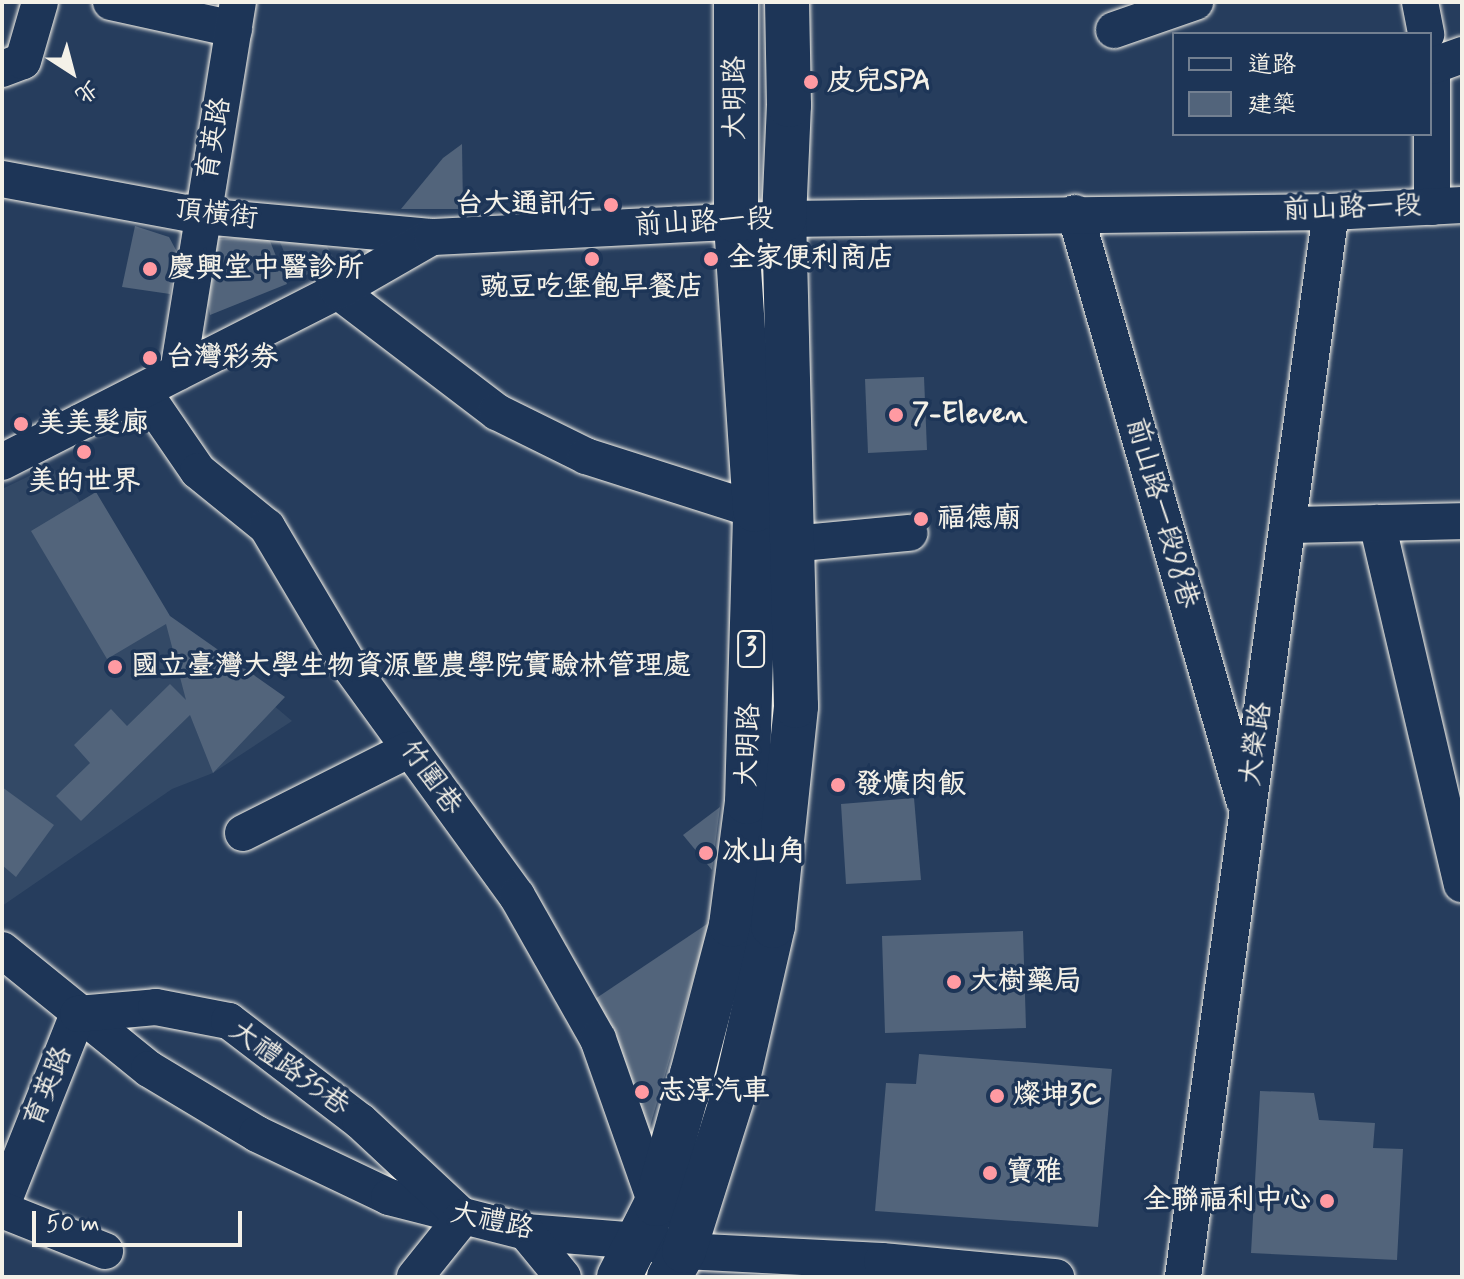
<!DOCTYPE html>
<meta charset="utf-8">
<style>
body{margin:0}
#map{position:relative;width:1464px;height:1279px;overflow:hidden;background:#263d5d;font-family:Mynerve,"LXGW WenKai TC",sans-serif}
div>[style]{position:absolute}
.built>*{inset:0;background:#334966}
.green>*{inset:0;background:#40546f}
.building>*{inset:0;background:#52647b}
.roads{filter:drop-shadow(0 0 2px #f4f1e8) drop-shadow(0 0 2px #f4f1e8)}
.minor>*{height:36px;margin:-18px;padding:0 18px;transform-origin:18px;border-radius:18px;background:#1d3557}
.major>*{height:44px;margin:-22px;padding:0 22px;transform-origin:22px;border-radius:22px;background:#1d3557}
.dots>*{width:22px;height:22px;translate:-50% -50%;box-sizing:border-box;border:4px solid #1d3557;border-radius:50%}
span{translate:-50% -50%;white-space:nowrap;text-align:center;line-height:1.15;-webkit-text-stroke:7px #1d3557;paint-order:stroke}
.shield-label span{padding:2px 6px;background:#1d3557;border:2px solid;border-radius:6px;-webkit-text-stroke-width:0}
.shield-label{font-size:26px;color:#f4f1e8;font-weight:700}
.poi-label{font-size:28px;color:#f4f1e8;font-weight:700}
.left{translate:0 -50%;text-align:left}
.right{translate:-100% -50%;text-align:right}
.street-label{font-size:28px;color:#f4f1e8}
.frame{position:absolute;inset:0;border:4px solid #f4f1e8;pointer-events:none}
.legend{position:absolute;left:1172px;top:32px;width:260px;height:104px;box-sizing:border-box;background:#1d3557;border:2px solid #738091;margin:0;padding:10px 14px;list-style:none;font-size:24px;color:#f4f1e8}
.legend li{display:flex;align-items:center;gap:16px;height:40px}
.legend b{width:40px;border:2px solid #738091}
.north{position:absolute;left:32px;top:32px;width:80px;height:80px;-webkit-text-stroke:6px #1d3557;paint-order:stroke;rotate:144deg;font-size:22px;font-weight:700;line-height:32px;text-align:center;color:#f4f1e8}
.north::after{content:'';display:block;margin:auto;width:28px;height:36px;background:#f4f1e8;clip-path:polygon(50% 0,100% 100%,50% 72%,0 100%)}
.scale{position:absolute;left:32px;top:1211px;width:210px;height:36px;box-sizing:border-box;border:4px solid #f4f1e8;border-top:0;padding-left:10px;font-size:24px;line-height:28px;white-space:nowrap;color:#f4f1e8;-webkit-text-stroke:6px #1d3557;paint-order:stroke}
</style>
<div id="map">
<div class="built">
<i style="clip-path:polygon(48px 467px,66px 477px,87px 515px,162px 611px,292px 721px,213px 773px,172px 789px,2px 906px,2px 489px)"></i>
</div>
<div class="green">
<i style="clip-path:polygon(277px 235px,324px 241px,333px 257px,328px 264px,296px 280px)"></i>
</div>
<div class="building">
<i style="clip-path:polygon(462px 144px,463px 209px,401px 209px,443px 158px)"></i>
<i style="clip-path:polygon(135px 226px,169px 237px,177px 252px,170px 294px,122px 287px)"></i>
<i style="clip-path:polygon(268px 236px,287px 284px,210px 315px,202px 267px,203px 240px)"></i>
<i style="clip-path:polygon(924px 377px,927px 450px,868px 453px,865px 379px)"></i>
<i style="clip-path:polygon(96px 492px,170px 616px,285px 697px,213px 773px,190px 715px,81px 821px,56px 796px,90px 763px,74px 745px,111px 709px,127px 726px,170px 684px,186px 700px,166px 624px,107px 659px,31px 531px)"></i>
<i style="clip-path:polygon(2px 787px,54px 825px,16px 877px,2px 865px)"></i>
<i style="clip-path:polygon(914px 798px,921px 880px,846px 884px,841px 804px)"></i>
<i style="clip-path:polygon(720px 807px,712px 870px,683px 835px)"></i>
<i style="clip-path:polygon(710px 922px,643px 1150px,592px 1001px)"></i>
<i style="clip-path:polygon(1023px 931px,1026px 1028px,885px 1033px,882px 936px)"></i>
<i style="clip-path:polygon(919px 1054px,1112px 1069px,1098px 1227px,875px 1211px,886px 1083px,916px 1084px)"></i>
<i style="clip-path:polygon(1260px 1091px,1314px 1093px,1319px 1120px,1375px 1123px,1373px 1148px,1403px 1149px,1397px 1260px,1251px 1253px)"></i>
</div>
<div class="roads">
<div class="minor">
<i style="left:111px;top:2px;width:126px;rotate:12.4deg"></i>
<i style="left:1420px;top:2px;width:33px;rotate:79deg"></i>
<i style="left:1114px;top:30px;width:86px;rotate:-19.1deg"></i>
<i style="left:2px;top:69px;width:22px;rotate:-21deg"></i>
<i style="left:23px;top:61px;width:61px;rotate:-73.9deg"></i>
<i style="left:2px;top:179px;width:203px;rotate:10.5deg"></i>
<i style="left:202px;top:216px;width:231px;rotate:5.2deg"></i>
<i style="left:1432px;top:207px;width:141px;rotate:-90deg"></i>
<i style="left:1432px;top:66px;width:32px;rotate:-20deg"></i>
<i style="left:1075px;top:213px;width:611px;rotate:73.94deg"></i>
<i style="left:338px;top:291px;width:200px;rotate:37.3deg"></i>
<i style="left:497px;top:412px;width:99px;rotate:26.3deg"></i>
<i style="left:586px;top:456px;width:177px;rotate:17.7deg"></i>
<i style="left:178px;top:372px;width:375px;rotate:-80.8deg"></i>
<i style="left:143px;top:391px;width:97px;rotate:55.5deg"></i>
<i style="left:198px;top:471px;width:89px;rotate:39.1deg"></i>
<i style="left:267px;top:527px;width:161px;rotate:59.3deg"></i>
<i style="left:349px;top:665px;width:286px;rotate:54deg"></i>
<i style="left:517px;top:896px;width:164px;rotate:60.5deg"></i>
<i style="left:598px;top:1039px;width:175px;rotate:70.6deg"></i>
<i style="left:2px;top:462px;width:377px;rotate:-27deg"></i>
<i style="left:338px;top:291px;width:108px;rotate:-29.9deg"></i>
<i style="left:432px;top:237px;width:352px;rotate:-2.9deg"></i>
<i style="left:784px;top:219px;width:547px;rotate:-0.73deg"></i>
<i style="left:1331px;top:212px;width:131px;rotate:-3.1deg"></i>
<i style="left:1377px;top:523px;width:371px;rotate:76.8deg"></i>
<i style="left:1288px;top:525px;width:174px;rotate:-1.3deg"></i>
<i style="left:792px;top:544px;width:118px;rotate:-5.4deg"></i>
<i style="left:243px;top:833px;width:185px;rotate:-26.7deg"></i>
<i style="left:2px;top:950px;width:189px;rotate:39deg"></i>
<i style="left:149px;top:1069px;width:126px;rotate:31deg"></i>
<i style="left:257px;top:1134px;width:146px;rotate:25.5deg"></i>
<i style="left:389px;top:1197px;width:141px;rotate:14.3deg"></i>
<i style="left:526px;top:1232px;width:113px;rotate:4.6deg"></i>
<i style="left:639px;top:1241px;width:46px;rotate:12.5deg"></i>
<i style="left:684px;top:1251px;width:198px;rotate:2.9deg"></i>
<i style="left:882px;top:1261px;width:175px;rotate:5.3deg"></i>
<i style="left:2px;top:1205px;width:206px;rotate:-68.3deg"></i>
<i style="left:78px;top:1014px;width:78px;rotate:-5.1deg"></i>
<i style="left:156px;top:1007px;width:74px;rotate:10.9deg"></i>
<i style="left:229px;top:1021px;width:165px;rotate:37.4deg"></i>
<i style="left:360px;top:1121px;width:141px;rotate:43deg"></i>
<i style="left:463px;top:1217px;width:77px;rotate:128.7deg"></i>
<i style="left:2px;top:1210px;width:111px;rotate:21.7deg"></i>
<i style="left:526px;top:1232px;width:58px;rotate:50.6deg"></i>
<i style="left:1183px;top:1277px;width:1075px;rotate:-82.09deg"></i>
</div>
<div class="major">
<i style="left:619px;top:1277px;width:82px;rotate:-63.1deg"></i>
<i style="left:656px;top:1204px;width:135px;rotate:-74.5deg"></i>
<i style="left:692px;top:1074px;width:154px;rotate:-75.3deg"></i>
<i style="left:731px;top:925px;width:124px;rotate:-82.6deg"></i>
<i style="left:747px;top:802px;width:292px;rotate:-88.4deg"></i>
<i style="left:755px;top:510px;width:290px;rotate:-93.8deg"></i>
<i style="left:736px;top:221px;width:219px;rotate:-90deg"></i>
<i style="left:669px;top:1277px;width:30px;rotate:-60deg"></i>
<i style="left:684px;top:1251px;width:176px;rotate:-72.5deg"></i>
<i style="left:737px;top:1083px;width:161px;rotate:-77.1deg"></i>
<i style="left:773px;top:926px;width:221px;rotate:-84deg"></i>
<i style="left:796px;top:706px;width:487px;rotate:-91.4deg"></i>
<i style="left:784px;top:219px;width:114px;rotate:-87.5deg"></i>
<i style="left:789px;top:105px;width:103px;rotate:-91.1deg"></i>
</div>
</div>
<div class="dots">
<i style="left:811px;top:82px;background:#ff9aa2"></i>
<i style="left:611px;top:205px;background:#ff9aa2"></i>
<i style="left:592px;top:259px;background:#ff9aa2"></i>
<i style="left:711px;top:259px;background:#ff9aa2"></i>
<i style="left:150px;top:269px;background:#ff9aa2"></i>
<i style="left:150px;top:358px;background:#ff9aa2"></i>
<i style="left:896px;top:415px;background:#ff9aa2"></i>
<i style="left:21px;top:424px;background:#ff9aa2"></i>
<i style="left:84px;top:452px;background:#ff9aa2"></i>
<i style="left:921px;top:519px;background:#ff9aa2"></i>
<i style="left:115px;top:667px;background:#ff9aa2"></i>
<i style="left:838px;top:785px;background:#ff9aa2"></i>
<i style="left:706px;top:853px;background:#ff9aa2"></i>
<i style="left:954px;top:982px;background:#ff9aa2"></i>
<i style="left:642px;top:1092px;background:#ff9aa2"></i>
<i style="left:997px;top:1096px;background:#ff9aa2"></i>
<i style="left:990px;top:1173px;background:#ff9aa2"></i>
<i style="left:1327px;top:1201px;background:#ff9aa2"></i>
</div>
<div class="shield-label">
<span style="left:751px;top:649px">3</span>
</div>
<div class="poi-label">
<span class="left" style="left:827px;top:82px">皮兒SPA</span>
<span class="right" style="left:595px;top:205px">台大通訊行</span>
<span class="left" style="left:727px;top:259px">全家便利商店</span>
<span class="left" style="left:168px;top:269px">慶興堂中醫診所</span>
<span style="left:592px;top:288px">豌豆吃堡飽早餐店</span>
<span class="left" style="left:166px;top:358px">台灣彩券</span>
<span class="left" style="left:912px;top:415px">7-Eleven</span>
<span class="left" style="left:37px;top:424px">美美髮廊</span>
<span style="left:84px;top:482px">美的世界</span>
<span class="left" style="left:937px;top:519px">福德廟</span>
<span class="left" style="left:131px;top:667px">國立臺灣大學生物資源暨農學院實驗林管理處</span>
<span class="left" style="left:854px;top:785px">發爌肉飯</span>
<span class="left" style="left:722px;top:853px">冰山角</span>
<span class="left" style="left:970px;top:982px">大樹藥局</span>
<span class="left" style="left:658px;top:1092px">志淳汽車</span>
<span class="left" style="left:1013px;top:1096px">燦坤3C</span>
<span class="left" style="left:1006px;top:1173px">寶雅</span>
<span class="right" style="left:1311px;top:1201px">全聯福利中心</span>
</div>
<div class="street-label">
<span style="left:736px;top:98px;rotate:-90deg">大明路</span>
<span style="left:215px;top:139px;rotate:-80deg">育英路</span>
<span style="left:1352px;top:209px;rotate:-2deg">前山路一段</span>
<span style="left:216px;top:215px;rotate:7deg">頂橫街</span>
<span style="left:704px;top:223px;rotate:-3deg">前山路一段</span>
<span style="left:1161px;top:513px;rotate:74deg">前山路一段98巷</span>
<span style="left:1257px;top:744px;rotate:-82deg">大榮路</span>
<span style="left:749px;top:745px;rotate:-88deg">大明路</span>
<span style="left:430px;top:778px;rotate:54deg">竹圍巷</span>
<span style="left:289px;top:1069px;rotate:36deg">大禮路35巷</span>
<span style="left:49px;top:1087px;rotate:-68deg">育英路</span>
<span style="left:492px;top:1222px;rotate:12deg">大禮路</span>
</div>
<div class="frame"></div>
<ul class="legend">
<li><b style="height:10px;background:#1d3557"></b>道路</li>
<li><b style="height:22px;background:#52647b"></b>建築</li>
</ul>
<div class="north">北</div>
<div class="scale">50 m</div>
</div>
